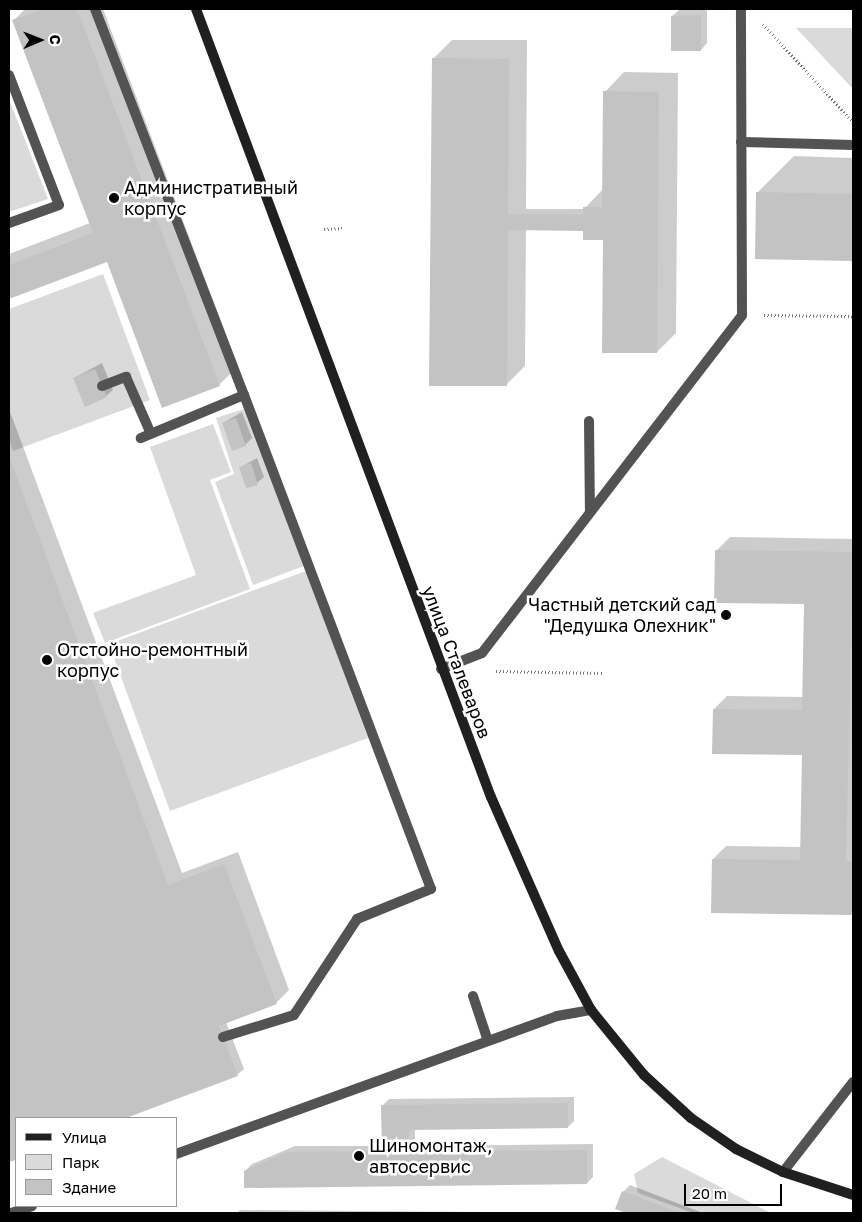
<!DOCTYPE html>
<meta charset="utf-8">
<style>
body{margin:0}
#map{position:relative;width:862px;height:1222px;overflow:hidden;background:#fff;font-family:"Golos Text",sans-serif}
div>[style]{position:absolute}
.green>*{inset:0;background:#dadada}
.shadow>*{inset:0;background:#0003}
.building>*{inset:0;background:#c3c3c3}
.path>*{height:3px;margin-top:-1.5px;transform-origin:0;background:repeating-linear-gradient(90deg,#757575 0 1px,transparent 0 3.5px)}
.service>*{height:10px;margin:-5px;padding:0 5px;transform-origin:5px;border-radius:5px;background:#535353}
.secondary>*{height:10px;margin:-5px;padding:0 5px;transform-origin:5px;border-radius:5px;background:#202020}
.dots>*{width:14px;height:14px;translate:-50% -50%;box-sizing:border-box;border:2px solid #fff;border-radius:50%}
span{translate:-50% -50%;white-space:nowrap;text-align:center;line-height:1.15;-webkit-text-stroke:5px #fff;paint-order:stroke}
.poi-label{font-size:18px;color:#000}
.left{translate:0 -50%;text-align:left}
.right{translate:-100% -50%;text-align:right}
.street-label{font-size:18px;color:#000}
.frame{position:absolute;inset:0;border:10px solid #000;pointer-events:none}
.legend{position:absolute;left:15px;top:1117px;width:162px;height:90px;box-sizing:border-box;background:#fff;border:1px solid #999;margin:0;padding:6px 9px;list-style:none;font-size:15px;color:#000}
.legend li{display:flex;align-items:center;gap:10px;height:25px}
.legend b{width:25px;border:1px solid #999}
.north{position:absolute;left:15px;top:15px;width:50px;height:50px;-webkit-text-stroke:4px #fff;paint-order:stroke;rotate:89deg;font-size:14px;font-weight:700;line-height:20px;text-align:center;color:#000}
.north::after{content:'';display:block;margin:auto;width:18px;height:22px;background:#000;clip-path:polygon(50% 0,100% 100%,50% 72%,0 100%)}
.scale{position:absolute;left:684px;top:1184px;width:98px;height:22px;box-sizing:border-box;border:2px solid #000;border-top:0;padding-left:6px;font-size:15px;line-height:18px;white-space:nowrap;color:#000;-webkit-text-stroke:4px #fff;paint-order:stroke}
</style>
<div id="map">
<div class="green">
<i style="clip-path:polygon(796px 28px,853px 28px,853px 89px)"></i>
<i style="clip-path:polygon(9px 99px,48px 199px,9px 212px)"></i>
<i style="clip-path:polygon(103px 274px,150px 400px,13px 451px,9px 439px,9px 309px)"></i>
<i style="clip-path:polygon(244px 409px,304px 566px,253px 585px,215px 482px,234px 474px,216px 418px)"></i>
<i style="clip-path:polygon(213px 424px,231px 472px,210px 480px,250px 589px,105px 643px,93px 613px,196px 575px,150px 447px)"></i>
<i style="clip-path:polygon(306px 571px,368px 738px,170px 811px,109px 644px)"></i>
<i style="clip-path:polygon(662px 1157px,771px 1213px,693px 1213px,638px 1193px,634px 1174px)"></i>
</div>
<div class="shadow">
<i style="clip-path:polygon(25px 9px,103px 9px,238px 366px,219px 385px,108px 260px,9px 298px,9px 254px,90px 223px,14px 20px)"></i>
<i style="clip-path:polygon(707px 9px,707px 43px,701px 50px,672px 16px,679px 10px)"></i>
<i style="clip-path:polygon(452px 40px,527px 40px,526px 209px,584px 209px,604px 188px,605px 92px,624px 72px,678px 73px,676px 333px,657px 352px,604px 238px,584px 229px,526px 229px,525px 366px,506px 385px,433px 59px)"></i>
<i style="clip-path:polygon(794px 156px,853px 158px,853px 260px,756px 258px,757px 193px)"></i>
<i style="clip-path:polygon(102px 363px,113px 390px,106px 396px,74px 378px)"></i>
<i style="clip-path:polygon(9px 409px,182px 873px,238px 852px,289px 990px,276px 1003px,226px 1022px,244px 1069px,237px 1075px,123px 1118px,16px 1118px,16px 1158px,9px 1161px)"></i>
<i style="clip-path:polygon(242px 412px,252px 438px,245px 445px,223px 423px)"></i>
<i style="clip-path:polygon(257px 458px,264px 477px,257px 483px,241px 467px)"></i>
<i style="clip-path:polygon(730px 537px,853px 539px,853px 914px,713px 912px,713px 859px,726px 846px,801px 847px,803px 754px,714px 709px,727px 696px,804px 697px,805px 603px,717px 550px)"></i>
<i style="clip-path:polygon(574px 1097px,574px 1121px,568px 1127px,415px 1128px,415px 1146px,593px 1144px,593px 1177px,587px 1183px,245px 1171px,252px 1164px,295px 1146px,383px 1146px,383px 1105px,389px 1099px)"></i>
<i style="clip-path:polygon(630px 1185px,703px 1213px,630px 1213px,617px 1208px,623px 1192px)"></i>
<i style="clip-path:polygon(240px 1210px,587px 1213px,237px 1213px)"></i>
</div>
<div class="building">
<i style="clip-path:polygon(44px 9px,77px 9px,220px 386px,162px 408px,107px 262px,9px 299px,9px 265px,93px 233px,12px 20px)"></i>
<i style="clip-path:polygon(701px 15px,701px 51px,671px 51px,671px 16px)"></i>
<i style="clip-path:polygon(432px 58px,509px 59px,508px 214px,583px 215px,583px 207px,602px 207px,603px 91px,659px 92px,657px 353px,602px 353px,603px 240px,583px 240px,583px 231px,508px 230px,507px 386px,429px 386px)"></i>
<i style="clip-path:polygon(756px 192px,853px 194px,853px 261px,755px 259px)"></i>
<i style="clip-path:polygon(95px 369px,107px 397px,85px 407px,73px 378px)"></i>
<i style="clip-path:polygon(236px 418px,246px 446px,232px 451px,222px 423px)"></i>
<i style="clip-path:polygon(9px 456px,168px 885px,224px 864px,277px 1004px,219px 1026px,238px 1076px,126px 1118px,16px 1118px,16px 1160px,9px 1162px)"></i>
<i style="clip-path:polygon(251px 463px,258px 485px,246px 488px,239px 467px)"></i>
<i style="clip-path:polygon(715px 550px,853px 552px,846px 861px,853px 861px,853px 915px,711px 913px,712px 859px,800px 860px,802px 755px,712px 754px,713px 709px,802px 710px,804px 604px,714px 603px)"></i>
<i style="clip-path:polygon(568px 1103px,568px 1128px,409px 1130px,409px 1152px,587px 1150px,587px 1184px,244px 1188px,244px 1171px,287px 1152px,382px 1151px,381px 1105px)"></i>
<i style="clip-path:polygon(622px 1191px,680px 1213px,627px 1213px,615px 1209px)"></i>
</div>
<div class="path">
<i style="left:763px;top:24px;width:133px;rotate:47.4deg"></i>
<i style="left:324px;top:229px;width:18px;rotate:-3deg"></i>
<i style="left:764px;top:315px;width:89px;rotate:0.6deg"></i>
<i style="left:496px;top:671px;width:108px;rotate:1.1deg"></i>
</div>
<div class="service">
<i style="left:95px;top:9px;width:414px;rotate:68.9deg"></i>
<i style="left:244px;top:395px;width:112px;rotate:157.3deg"></i>
<i style="left:9px;top:75px;width:139px;rotate:69deg"></i>
<i style="left:59px;top:205px;width:53px;rotate:160.2deg"></i>
<i style="left:741px;top:142px;width:112px;rotate:1.5deg"></i>
<i style="left:102px;top:386px;width:26px;rotate:-21deg"></i>
<i style="left:126px;top:377px;width:62px;rotate:66.3deg"></i>
<i style="left:589px;top:421px;width:91px;rotate:89.4deg"></i>
<i style="left:441px;top:669px;width:44px;rotate:-21.3deg"></i>
<i style="left:482px;top:653px;width:426px;rotate:-52.4deg"></i>
<i style="left:742px;top:315px;width:306px;rotate:-90.2deg"></i>
<i style="left:473px;top:996px;width:47px;rotate:71.6deg"></i>
<i style="left:223px;top:1037px;width:74px;rotate:-17.2deg"></i>
<i style="left:294px;top:1015px;width:115px;rotate:-56.7deg"></i>
<i style="left:357px;top:919px;width:80px;rotate:-22.1deg"></i>
<i style="left:431px;top:889px;width:528px;rotate:-110.73deg"></i>
<i style="left:176px;top:1154px;width:405px;rotate:-19.9deg"></i>
<i style="left:557px;top:1016px;width:35px;rotate:-10deg"></i>
<i style="left:783px;top:1172px;width:114px;rotate:-52.1deg"></i>
<i style="left:11px;top:1213px;width:22px;rotate:-18deg"></i>
</div>
<div class="secondary">
<i style="left:196px;top:9px;width:841px;rotate:69.48deg"></i>
<i style="left:491px;top:797px;width:168px;rotate:66.2deg"></i>
<i style="left:559px;top:951px;width:67px;rotate:61.5deg"></i>
<i style="left:591px;top:1010px;width:84px;rotate:50.8deg"></i>
<i style="left:644px;top:1075px;width:64px;rotate:42.5deg"></i>
<i style="left:691px;top:1118px;width:55px;rotate:34.6deg"></i>
<i style="left:736px;top:1149px;width:52px;rotate:26.1deg"></i>
<i style="left:783px;top:1172px;width:74px;rotate:18.2deg"></i>
</div>
<div class="dots">
<i style="left:114px;top:198px;background:#000"></i>
<i style="left:726px;top:615px;background:#000"></i>
<i style="left:47px;top:660px;background:#000"></i>
<i style="left:359px;top:1156px;background:#000"></i>
</div>
<div class="poi-label">
<span class="left" style="left:124px;top:198px">Административный<br>корпус</span>
<span class="right" style="left:716px;top:615px">Частный детский сад<br>"Дедушка Олехник"</span>
<span class="left" style="left:57px;top:660px">Отстойно-ремонтный<br>корпус</span>
<span class="left" style="left:369px;top:1156px">Шиномонтаж,<br>автосервис</span>
</div>
<div class="street-label">
<span style="left:457px;top:662px;rotate:69deg">улица Сталеваров</span>
</div>
<div class="frame"></div>
<ul class="legend">
<li><b style="height:6px;background:#202020"></b>Улица</li>
<li><b style="height:14px;background:#dadada"></b>Парк</li>
<li><b style="height:14px;background:#c3c3c3"></b>Здание</li>
</ul>
<div class="north">С</div>
<div class="scale">20 m</div>
</div>
